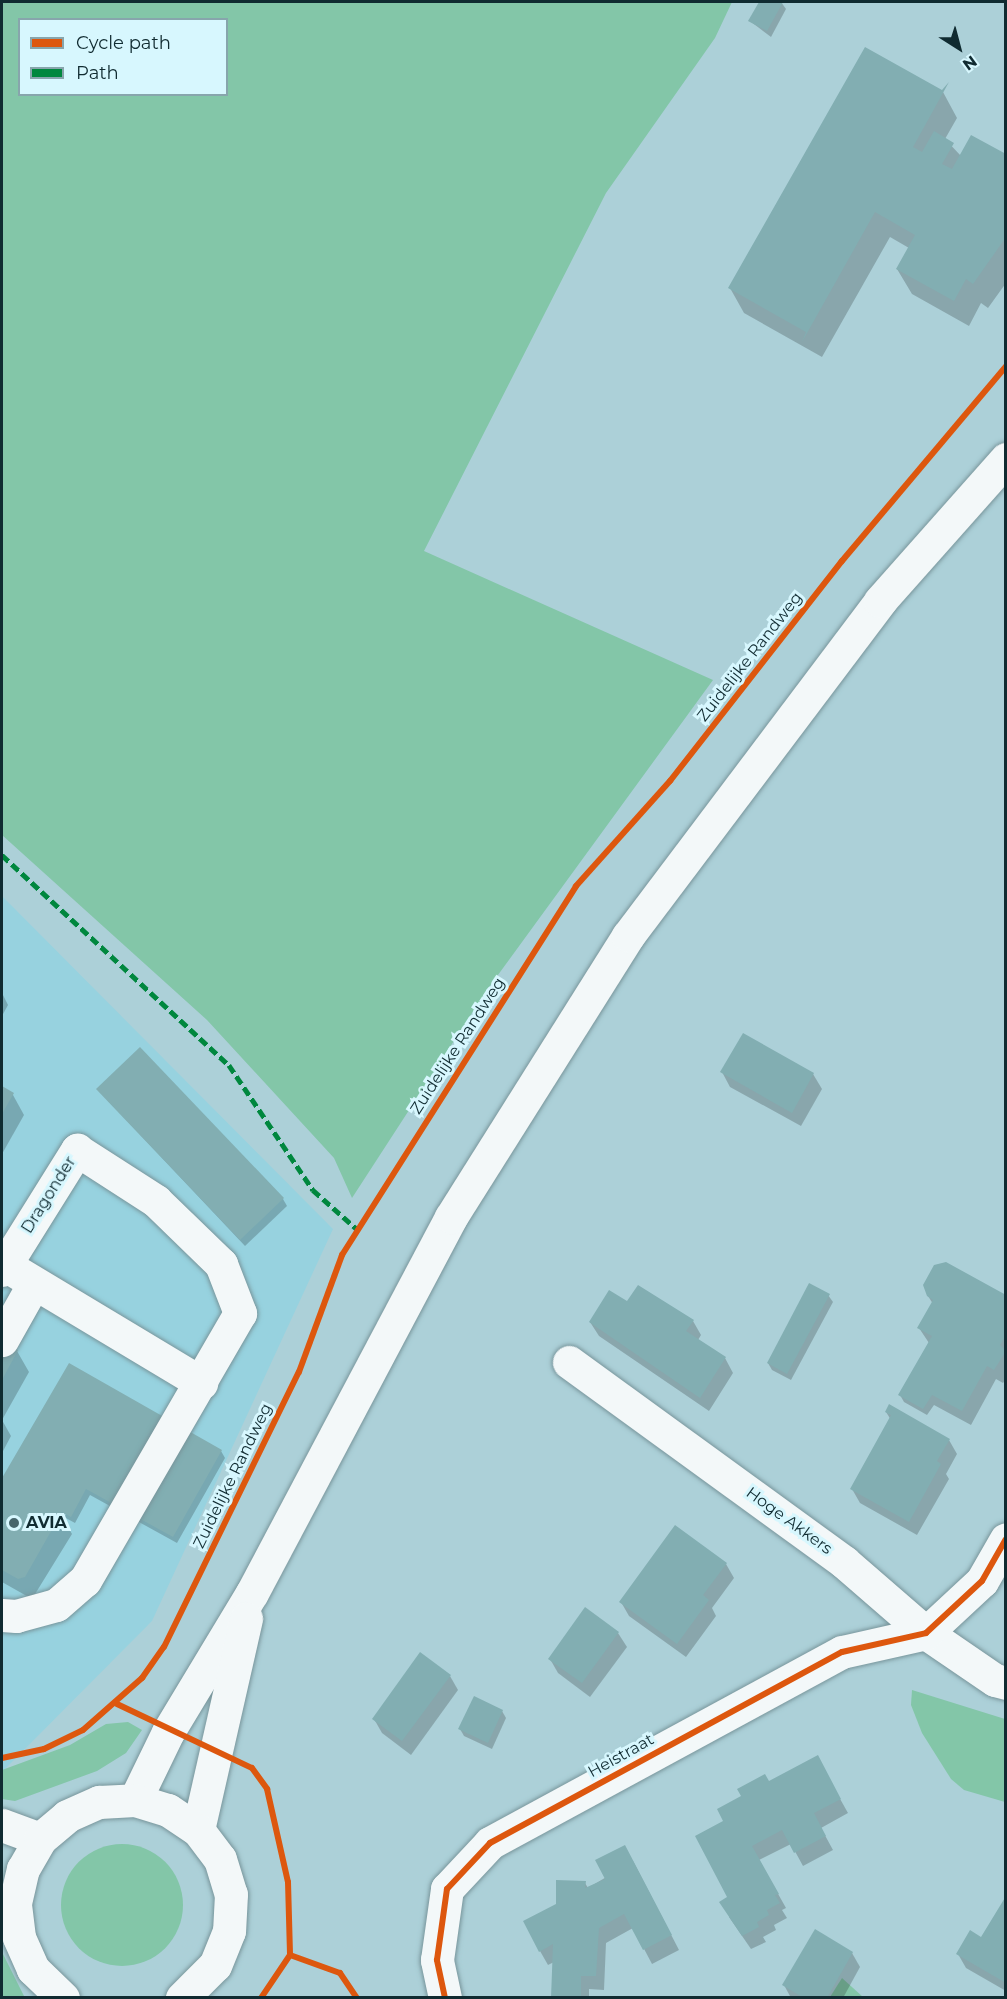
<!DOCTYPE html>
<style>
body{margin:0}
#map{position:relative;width:1007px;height:1999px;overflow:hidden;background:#acd0d8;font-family:Montserrat,sans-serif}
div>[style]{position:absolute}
.built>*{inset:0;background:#97d2df}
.green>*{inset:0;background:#83c6a8}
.round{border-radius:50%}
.shadow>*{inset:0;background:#0003}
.building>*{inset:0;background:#82aeb2}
.roads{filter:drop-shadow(0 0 2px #78959b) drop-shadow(0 0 2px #78959b)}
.minor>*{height:33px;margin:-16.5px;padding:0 16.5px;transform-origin:16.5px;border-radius:16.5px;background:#f3f8f9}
.major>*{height:33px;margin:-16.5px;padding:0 16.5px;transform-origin:16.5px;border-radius:16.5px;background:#f3f8f9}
.quiet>*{height:4.5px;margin-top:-2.25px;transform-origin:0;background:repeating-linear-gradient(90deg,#00873e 0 9px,transparent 0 13.5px)}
.cycleway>*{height:6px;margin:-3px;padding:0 3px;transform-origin:3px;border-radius:3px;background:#dd570e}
.dots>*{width:16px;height:16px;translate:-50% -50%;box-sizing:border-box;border:3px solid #d7f7fe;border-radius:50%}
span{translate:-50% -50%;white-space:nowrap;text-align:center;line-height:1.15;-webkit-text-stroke:6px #d7f7fe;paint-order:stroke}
.street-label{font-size:16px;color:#102b31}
.poi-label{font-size:16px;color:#102b31;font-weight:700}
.left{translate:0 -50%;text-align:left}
.frame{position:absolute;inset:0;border:3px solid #102b31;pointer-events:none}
.legend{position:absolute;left:18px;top:18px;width:210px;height:78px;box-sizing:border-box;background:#d7f7fe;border:2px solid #87a5ac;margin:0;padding:8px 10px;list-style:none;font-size:18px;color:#102b31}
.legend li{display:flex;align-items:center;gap:12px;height:30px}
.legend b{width:30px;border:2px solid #87a5ac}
.north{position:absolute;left:929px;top:18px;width:60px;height:60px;-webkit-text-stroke:4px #d7f7fe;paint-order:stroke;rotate:144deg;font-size:16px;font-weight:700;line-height:24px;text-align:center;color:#102b31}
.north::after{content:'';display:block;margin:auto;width:21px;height:27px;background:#102b31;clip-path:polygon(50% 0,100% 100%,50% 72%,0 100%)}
</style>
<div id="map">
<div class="built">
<i style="clip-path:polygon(2px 896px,333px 1229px,152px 1621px,2px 1772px)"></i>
</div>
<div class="green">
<i style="clip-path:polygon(evenodd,2px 2px,732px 2px,715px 38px,606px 193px,424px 551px,713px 680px,487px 990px,352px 1198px,334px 1158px,207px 1020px,2px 835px,2px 2px,20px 20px,226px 20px,226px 94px,20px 94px,20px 20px)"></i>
<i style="clip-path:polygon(912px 1690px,1005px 1719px,1005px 1802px,964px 1790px,951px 1779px,922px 1733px,911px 1705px)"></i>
<i style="clip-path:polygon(128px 1722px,142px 1730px,126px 1753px,97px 1771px,15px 1801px,2px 1799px,2px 1770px,70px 1745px,106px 1724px)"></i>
<i class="round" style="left:61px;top:1844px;width:122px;height:122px"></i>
<i style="clip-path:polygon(2px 1952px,24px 1996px,24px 1997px,2px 1997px)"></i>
<i style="clip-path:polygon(842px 1978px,863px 1997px,830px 1997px)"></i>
</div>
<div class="shadow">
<i style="clip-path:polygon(761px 2px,781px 2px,786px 9px,771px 37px,750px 21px)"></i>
<i style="clip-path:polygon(943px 92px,957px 118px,945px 139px,961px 156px,1006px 156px,1006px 283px,988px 308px,981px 303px,969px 326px,912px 294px,897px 269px,909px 248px,890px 237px,822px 357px,744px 313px,730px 288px)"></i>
<i style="clip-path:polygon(2px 993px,8px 1005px,2px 1016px)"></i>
<i style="clip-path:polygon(743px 1035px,813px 1074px,822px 1089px,801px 1126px,730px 1087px,722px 1072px)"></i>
<i style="clip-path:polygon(2px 1088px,13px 1095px,24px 1115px,2px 1154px)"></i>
<i style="clip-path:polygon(98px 1090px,283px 1199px,287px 1206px,245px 1246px)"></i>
<i style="clip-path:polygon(828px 1295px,833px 1302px,791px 1380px,772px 1370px,768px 1363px)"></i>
<i style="clip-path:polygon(928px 1296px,1006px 1297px,1006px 1379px,1003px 1383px,996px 1379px,971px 1425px,934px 1405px,927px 1415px,904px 1402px,900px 1395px,929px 1343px,919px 1328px,933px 1304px)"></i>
<i style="clip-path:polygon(693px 1321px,701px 1335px,698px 1340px,725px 1358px,733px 1373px,709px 1411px,599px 1336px,590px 1322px)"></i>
<i style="clip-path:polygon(2px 1343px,17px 1351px,29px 1372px,2px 1420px,11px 1436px,2px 1453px)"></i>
<i style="clip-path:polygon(886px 1412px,949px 1440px,957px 1454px,946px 1474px,949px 1479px,917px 1535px,860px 1503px,852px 1489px,891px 1420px)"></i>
<i style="clip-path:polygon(221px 1451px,225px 1458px,177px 1543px,90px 1495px,75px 1523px,62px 1516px,72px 1534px,32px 1599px,2px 1582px,2px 1480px)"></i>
<i style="clip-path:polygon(726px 1564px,734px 1578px,712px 1608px,716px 1616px,686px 1657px,629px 1616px,621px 1602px)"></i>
<i style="clip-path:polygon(586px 1610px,618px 1633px,627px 1647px,590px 1697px,558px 1673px,550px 1659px)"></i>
<i style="clip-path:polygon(450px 1676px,458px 1690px,411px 1755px,382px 1733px,374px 1719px)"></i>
<i style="clip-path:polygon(502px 1711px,506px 1718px,492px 1749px,464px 1736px,460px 1729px)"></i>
<i style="clip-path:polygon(825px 1772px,848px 1813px,821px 1828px,833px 1850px,803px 1866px,791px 1844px,759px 1860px,786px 1908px,782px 1910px,787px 1918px,774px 1925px,776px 1930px,763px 1937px,766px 1942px,751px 1949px,729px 1917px,725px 1822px,769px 1783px)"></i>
<i style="clip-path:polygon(633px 1861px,679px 1950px,652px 1964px,633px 1928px,606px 1943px,604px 1990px,589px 1989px,589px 1998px,553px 1998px,554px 1962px,548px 1965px,540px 1951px,557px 1905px,585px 1883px,588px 1888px)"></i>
<i style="clip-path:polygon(1006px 1899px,1006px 1991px,966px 1968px,958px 1954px,982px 1939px)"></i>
<i style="clip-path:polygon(852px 1953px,860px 1967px,843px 1998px,791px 1998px,784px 1985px)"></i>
</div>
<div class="building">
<i style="clip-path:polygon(759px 2px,783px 2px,767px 31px,748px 21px)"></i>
<i style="clip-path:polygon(865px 47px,942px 90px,949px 82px,913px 147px,922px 152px,934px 131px,954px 143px,942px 164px,952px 169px,971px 135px,1006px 154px,1006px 237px,973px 284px,966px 279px,954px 301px,896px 269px,915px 235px,875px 212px,802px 342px,806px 332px,728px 288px)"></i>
<i style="clip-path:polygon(743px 1033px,814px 1073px,792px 1113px,720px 1072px)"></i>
<i style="clip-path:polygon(140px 1047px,284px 1198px,240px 1240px,96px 1089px)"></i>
<i style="clip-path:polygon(2px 1086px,14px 1093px,2px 1114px)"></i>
<i style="clip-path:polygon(946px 1262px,1006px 1295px,1006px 1335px,1000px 1345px,1006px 1351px,994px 1370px,987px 1366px,962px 1411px,932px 1395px,923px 1409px,898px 1395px,932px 1336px,917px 1328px,933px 1300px,927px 1296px,923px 1285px,934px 1265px)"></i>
<i style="clip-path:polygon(809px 1283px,830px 1294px,787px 1374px,767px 1363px)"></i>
<i style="clip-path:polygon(638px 1285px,694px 1320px,686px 1331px,726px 1357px,700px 1398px,589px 1322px,609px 1290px,627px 1301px)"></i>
<i style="clip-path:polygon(2px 1341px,18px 1350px,2px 1380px)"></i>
<i style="clip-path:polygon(69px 1363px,222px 1450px,173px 1537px,86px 1489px,71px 1517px,62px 1512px,25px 1577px,18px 1579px,2px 1570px,2px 1478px)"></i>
<i style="clip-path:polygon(889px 1404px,950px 1439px,937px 1461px,941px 1464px,909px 1522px,850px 1489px,891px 1415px,885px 1412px)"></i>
<i style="clip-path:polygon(675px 1525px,727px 1563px,703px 1595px,709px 1600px,677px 1644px,619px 1602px)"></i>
<i style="clip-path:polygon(585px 1607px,619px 1632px,582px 1683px,548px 1659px)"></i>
<i style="clip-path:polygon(420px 1652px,451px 1675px,402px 1741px,372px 1719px)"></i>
<i style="clip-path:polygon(474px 1696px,503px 1710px,488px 1743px,458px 1729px)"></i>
<i style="clip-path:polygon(818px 1755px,841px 1799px,814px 1813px,826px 1836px,794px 1853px,782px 1830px,752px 1846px,779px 1894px,775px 1895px,780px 1903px,767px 1910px,769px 1915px,757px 1922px,759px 1927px,742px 1936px,719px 1902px,727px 1897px,695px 1836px,723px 1821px,717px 1809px,741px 1796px,737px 1789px,765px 1774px,769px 1781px)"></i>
<i style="clip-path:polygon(625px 1845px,672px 1935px,643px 1950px,624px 1914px,599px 1928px,596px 1976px,581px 1976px,581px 1998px,551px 1998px,553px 1944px,539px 1952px,523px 1921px,556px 1904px,556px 1880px,586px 1881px,585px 1888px,605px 1879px,595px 1860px)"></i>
<i style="clip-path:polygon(1006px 1896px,1006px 1983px,956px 1954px,970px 1930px,981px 1937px)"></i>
<i style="clip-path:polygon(815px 1929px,853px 1952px,827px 1998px,804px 1998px,782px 1985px)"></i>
</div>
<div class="roads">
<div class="minor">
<i style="left:5px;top:1265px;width:229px;rotate:31deg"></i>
<i style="left:2px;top:1270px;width:142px;rotate:-58deg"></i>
<i style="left:77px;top:1150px;width:94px;rotate:32.8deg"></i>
<i style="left:156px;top:1201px;width:91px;rotate:44.1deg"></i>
<i style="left:221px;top:1264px;width:53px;rotate:68.8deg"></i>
<i style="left:240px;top:1313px;width:309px;rotate:120.1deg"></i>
<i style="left:85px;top:1580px;width:38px;rotate:139deg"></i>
<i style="left:56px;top:1605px;width:41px;rotate:164.6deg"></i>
<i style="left:16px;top:1616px;width:14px;rotate:-176deg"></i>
<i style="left:2px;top:1340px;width:65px;rotate:-60.7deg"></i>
<i style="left:569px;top:1362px;width:340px;rotate:36deg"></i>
<i style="left:844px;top:1562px;width:108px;rotate:40.9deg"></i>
<i style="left:926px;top:1633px;width:83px;rotate:34.3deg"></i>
<i style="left:995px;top:1680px;width:11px;rotate:15deg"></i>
<i style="left:2px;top:1825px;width:40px;rotate:20.2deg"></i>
<i style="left:445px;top:1998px;width:39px;rotate:-102deg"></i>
<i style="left:437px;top:1960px;width:72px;rotate:-82deg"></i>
<i style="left:447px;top:1889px;width:63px;rotate:-46.9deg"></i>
<i style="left:490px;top:1843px;width:400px;rotate:-28.5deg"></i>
<i style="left:842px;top:1652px;width:86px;rotate:-12.7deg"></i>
<i style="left:926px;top:1633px;width:76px;rotate:-42.9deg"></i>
<i style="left:982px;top:1581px;width:48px;rotate:-60.3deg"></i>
</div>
<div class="major">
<i style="left:135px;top:1800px;width:76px;rotate:-64.1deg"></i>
<i style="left:168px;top:1732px;width:162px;rotate:-58.9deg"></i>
<i style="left:252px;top:1593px;width:425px;rotate:-62.1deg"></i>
<i style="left:451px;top:1217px;width:332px;rotate:-57.8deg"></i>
<i style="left:628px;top:936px;width:419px;rotate:-53deg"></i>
<i style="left:880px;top:601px;width:190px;rotate:-48.4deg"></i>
<i style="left:198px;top:1830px;width:217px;rotate:-77.2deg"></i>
<i style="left:63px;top:1998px;width:42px;rotate:-136deg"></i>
<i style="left:33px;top:1969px;width:35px;rotate:-114deg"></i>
<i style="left:19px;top:1937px;width:34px;rotate:-97deg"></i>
<i style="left:15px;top:1903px;width:35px;rotate:-77deg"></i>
<i style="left:23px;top:1869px;width:34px;rotate:-60deg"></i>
<i style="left:40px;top:1839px;width:35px;rotate:-40deg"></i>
<i style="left:67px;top:1816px;width:35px;rotate:-24deg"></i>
<i style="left:99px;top:1802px;width:36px;rotate:-3deg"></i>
<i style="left:135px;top:1800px;width:34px;rotate:17deg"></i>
<i style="left:168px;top:1810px;width:36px;rotate:34deg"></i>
<i style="left:198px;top:1830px;width:36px;rotate:53deg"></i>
<i style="left:220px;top:1859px;width:37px;rotate:73deg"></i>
<i style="left:231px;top:1894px;width:37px;rotate:93deg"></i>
<i style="left:229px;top:1931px;width:37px;rotate:112deg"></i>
<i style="left:215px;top:1965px;width:47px;rotate:135deg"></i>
</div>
</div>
<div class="quiet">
<i style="left:2px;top:855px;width:309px;rotate:42.8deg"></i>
<i style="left:229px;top:1065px;width:151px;rotate:56.1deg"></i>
<i style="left:313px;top:1190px;width:59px;rotate:41.6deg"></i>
</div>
<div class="cycleway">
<i style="left:117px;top:1704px;width:149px;rotate:25.4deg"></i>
<i style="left:252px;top:1768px;width:26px;rotate:54deg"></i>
<i style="left:267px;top:1789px;width:95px;rotate:77.3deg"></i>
<i style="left:288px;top:1882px;width:73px;rotate:88.4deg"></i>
<i style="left:290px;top:1955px;width:52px;rotate:124deg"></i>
<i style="left:2px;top:1758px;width:43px;rotate:-12.1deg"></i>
<i style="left:44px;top:1749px;width:43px;rotate:-26deg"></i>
<i style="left:83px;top:1730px;width:79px;rotate:-41.4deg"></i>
<i style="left:142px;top:1678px;width:38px;rotate:-55deg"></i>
<i style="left:164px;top:1647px;width:306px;rotate:-63.9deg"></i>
<i style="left:299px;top:1372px;width:125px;rotate:-69.8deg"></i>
<i style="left:342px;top:1255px;width:437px;rotate:-57.6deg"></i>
<i style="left:576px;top:886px;width:141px;rotate:-48.2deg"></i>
<i style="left:670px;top:781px;width:279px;rotate:-52deg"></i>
<i style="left:842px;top:561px;width:255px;rotate:-49.9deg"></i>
<i style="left:290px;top:1955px;width:53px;rotate:19.8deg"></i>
<i style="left:340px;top:1973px;width:30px;rotate:56deg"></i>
<i style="left:445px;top:1998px;width:39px;rotate:-102deg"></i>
<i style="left:437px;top:1960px;width:72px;rotate:-82deg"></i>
<i style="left:447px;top:1889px;width:63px;rotate:-46.9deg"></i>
<i style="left:490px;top:1843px;width:400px;rotate:-28.5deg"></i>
<i style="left:842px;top:1652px;width:86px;rotate:-12.7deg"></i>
<i style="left:926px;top:1633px;width:76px;rotate:-42.9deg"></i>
<i style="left:982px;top:1581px;width:48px;rotate:-60.3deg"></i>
</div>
<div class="dots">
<i style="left:14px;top:1523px;background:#47656b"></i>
</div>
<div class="street-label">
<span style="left:750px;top:657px;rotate:-52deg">Zuidelijke Randweg</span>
<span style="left:458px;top:1046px;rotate:-57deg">Zuidelijke Randweg</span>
<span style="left:49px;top:1195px;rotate:-58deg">Dragonder</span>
<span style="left:233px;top:1476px;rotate:-64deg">Zuidelijke Randweg</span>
<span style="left:789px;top:1521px;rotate:36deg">Hoge Akkers</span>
<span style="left:621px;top:1756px;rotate:-29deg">Heistraat</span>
</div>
<div class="poi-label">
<span class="left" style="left:26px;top:1523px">AVIA</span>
</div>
<div class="frame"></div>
<ul class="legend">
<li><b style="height:8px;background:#dd570e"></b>Cycle path</li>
<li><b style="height:8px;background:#00873e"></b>Path</li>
</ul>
<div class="north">N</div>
</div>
